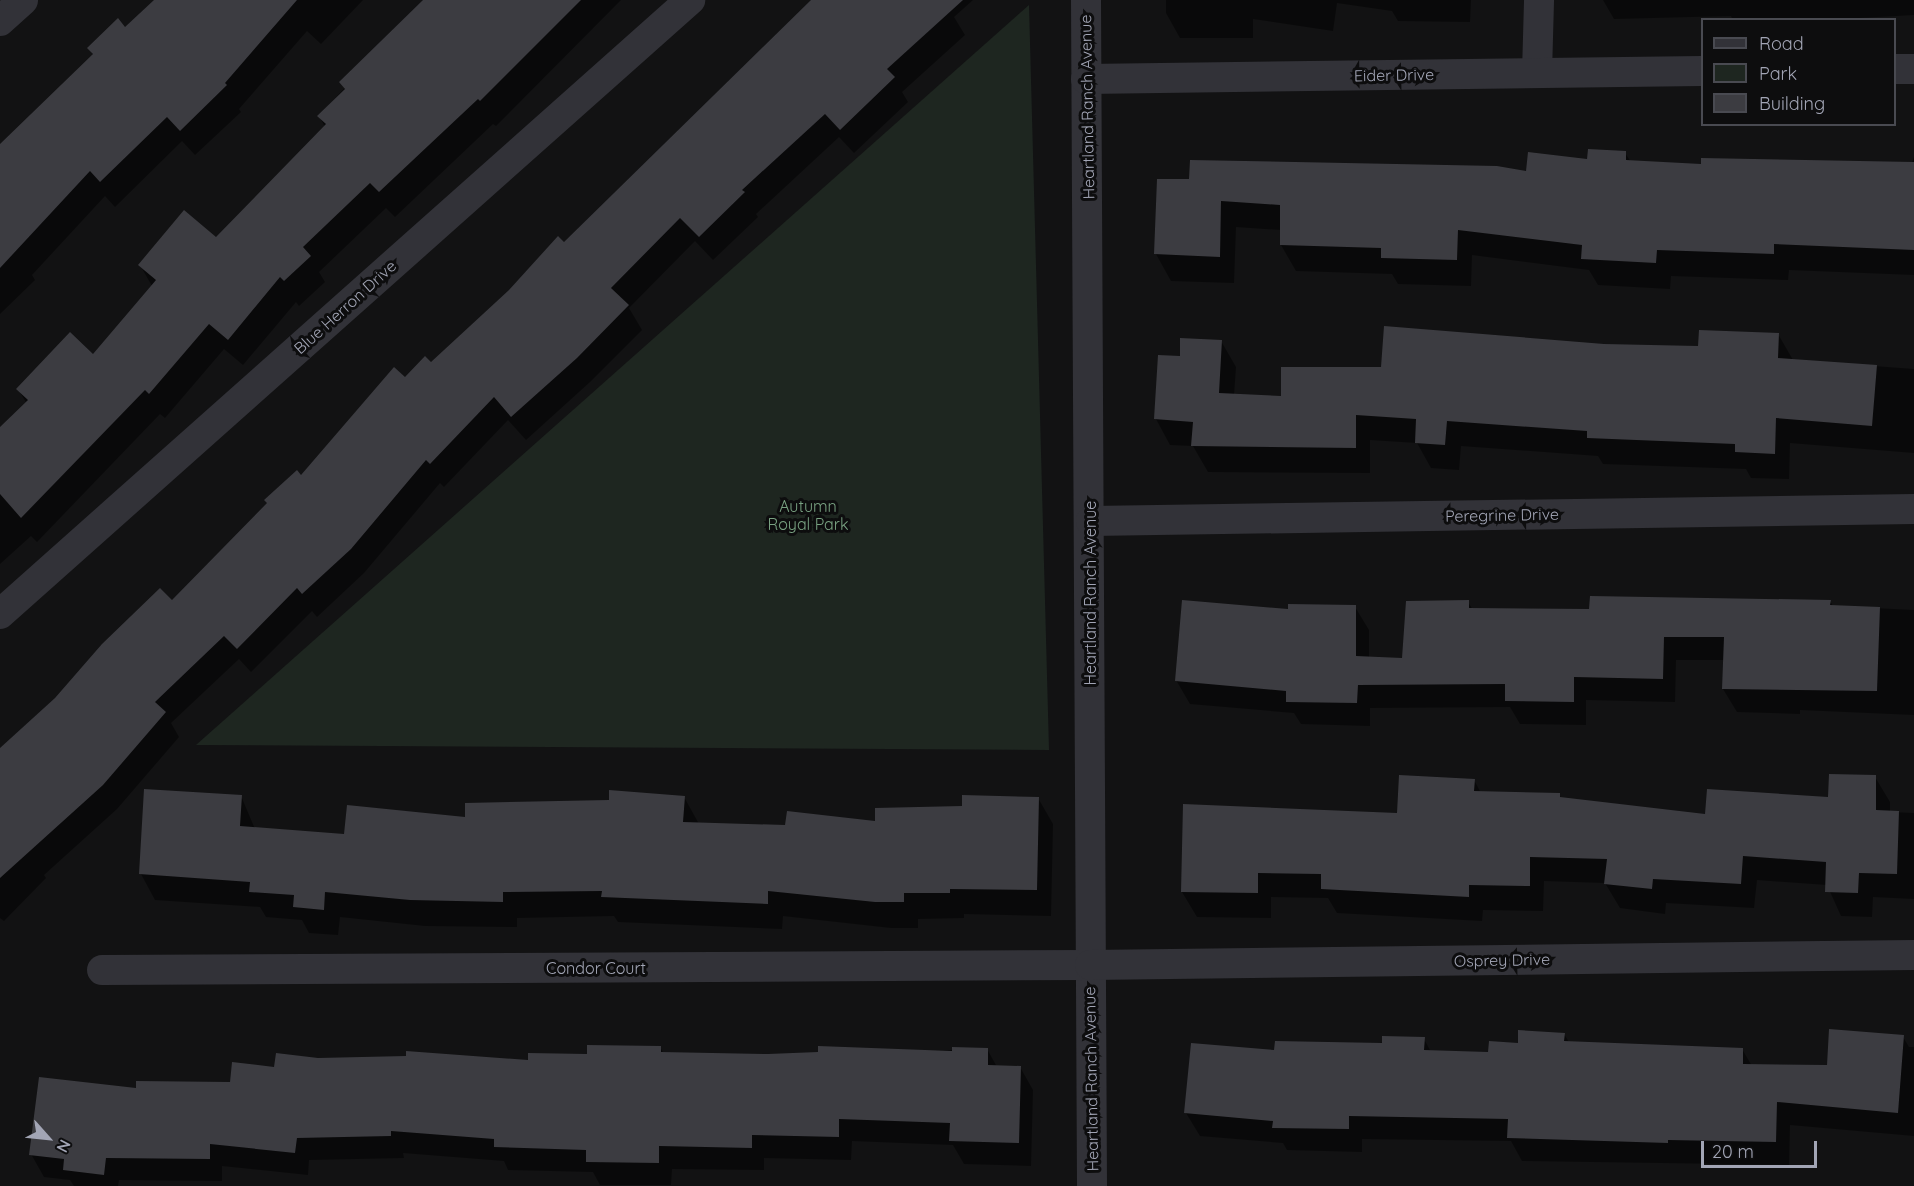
<!DOCTYPE html>
<style>
body{margin:0}
#map{position:relative;width:1914px;height:1186px;overflow:hidden;background:#121213;font-family:Quicksand,sans-serif}
div>[style]{position:absolute}
.green>*{inset:0;background:#1e2620}
.shadow>*{inset:0;background:#0007}
.building>*{inset:0;background:#3c3c41}
.street>*{height:30px;margin:-15px;padding:0 15px;transform-origin:15px;border-radius:15px;background:#323238}
span{translate:-50% -50%;white-space:nowrap;text-align:center;line-height:1.15;-webkit-text-stroke:6px #0d0d0e;paint-order:stroke}
.street-label{font-size:16px;color:#a2a5b5}
.park-label{font-size:16px;color:#78a181}
.legend{position:absolute;left:1701px;top:18px;width:195px;height:108px;box-sizing:border-box;background:#0d0d0e;border:2px solid #494a51;margin:0;padding:8px 10px;list-style:none;font-size:18px;color:#a2a5b5}
.legend li{display:flex;align-items:center;gap:12px;height:30px}
.legend b{width:30px;border:2px solid #494a51}
.north{position:absolute;left:18px;top:1108px;width:60px;height:60px;-webkit-text-stroke:4px #0d0d0e;paint-order:stroke;rotate:117deg;font-size:16px;font-weight:700;line-height:24px;text-align:center;color:#a2a5b5}
.north::after{content:'';display:block;margin:auto;width:21px;height:27px;background:#a2a5b5;clip-path:polygon(50% 0,100% 100%,50% 72%,0 100%)}
.scale{position:absolute;left:1701px;top:1141px;width:116px;height:27px;box-sizing:border-box;border:3px solid #a2a5b5;border-top:0;padding-left:8px;font-size:18px;line-height:21px;white-space:nowrap;color:#a2a5b5;-webkit-text-stroke:4px #0d0d0e;paint-order:stroke}
</style>
<div id="map">
<div class="green">
<i style="clip-path:polygon(1029px 5px,1049px 750px,196px 745px)"></i>
</div>
<div class="shadow">
<i style="clip-path:polygon(173px 0,363px 0,321px 44px,307px 31px,239px 109px,241px 112px,195px 155px,182px 141px,115px 207px,105px 196px,32px 275px,35px 280px,0 314px,0 146px,93px 55px,89px 48px)"></i>
<i style="clip-path:polygon(425px 0,621px 0,496px 126px,493px 124px,395px 217px,386px 208px,319px 272px,325px 282px,299px 306px,296px 302px,243px 365px,224px 349px,165px 418px,160px 414px,37px 542px,31px 536px,0 564px,0 429px,27px 404px,18px 389px,93px 356px,152px 286px,140px 265px,216px 239px,325px 127px,319px 116px)"></i>
<i style="clip-path:polygon(813px 0,973px 0,954px 17px,965px 35px,902px 92px,908px 102px,854px 153px,839px 137px,756px 214px,758px 217px,713px 260px,695px 241px,629px 308px,642px 330px,590px 382px,526px 440px,508px 420px,444px 487px,440px 483px,364px 573px,317px 617px,312px 611px,251px 672px,239px 659px,171px 723px,179px 737px,117px 809px,44px 875px,46px 878px,4px 921px,0 918px,0 750px,172px 602px,405px 379px,431px 364px,564px 244px)"></i>
<i style="clip-path:polygon(1166px 0,1471px 0,1470px 22px,1398px 21px,1392px 11px,1337px 3px,1333px 31px,1253px 19px,1253px 38px,1180px 38px,1166px 13px)"></i>
<i style="clip-path:polygon(1603px 0,1914px 0,1914px 15px,1823px 20px,1733px 20px,1731px 16px,1614px 19px)"></i>
<i style="clip-path:polygon(1625px 153px,1631px 162px,1703px 165px,1912px 163px,1914px 157px,1914px 275px,1789px 270px,1788px 280px,1671px 276px,1670px 289px,1598px 285px,1589px 270px,1472px 255px,1471px 286px,1398px 284px,1392px 274px,1296px 271px,1281px 245px,1281px 230px,1236px 227px,1234px 283px,1171px 281px,1156px 254px,1158px 180px,1527px 172px)"></i>
<i style="clip-path:polygon(1778px 334px,1793px 360px,1914px 369px,1914px 453px,1790px 443px,1789px 479px,1751px 478px,1746px 469px,1603px 464px,1598px 456px,1461px 446px,1459px 470px,1431px 468px,1417px 443px,1370px 440px,1370px 473px,1208px 472px,1193px 446px,1170px 445px,1156px 419px,1181px 358px,1221px 341px,1236px 367px,1234px 395px,1283px 398px,1383px 368px,1604px 345px,1700px 347px)"></i>
<i style="clip-path:polygon(1591px 597px,1830px 601px,1833px 606px,1914px 610px,1914px 715px,1800px 710px,1800px 714px,1737px 712px,1723px 689px,1724px 660px,1676px 660px,1675px 702px,1586px 700px,1586px 725px,1520px 724px,1510px 707px,1370px 708px,1370px 726px,1301px 724px,1294px 713px,1190px 704px,1176px 680px,1289px 611px,1355px 607px,1369px 630px,1369px 658px,1404px 659px,1468px 602px,1473px 610px,1591px 611px)"></i>
<i style="clip-path:polygon(1875px 777px,1890px 802px,1890px 812px,1914px 813px,1914px 899px,1873px 897px,1872px 917px,1841px 916px,1827px 885px,1757px 880px,1754px 908px,1666px 903px,1665px 914px,1620px 908px,1605px 883px,1544px 881px,1543px 911px,1483px 910px,1482px 921px,1337px 913px,1328px 898px,1271px 897px,1271px 918px,1197px 917px,1182px 892px,1398px 814px,1474px 780px,1481px 793px,1559px 794px,1561px 798px,1707px 815px,1829px 799px)"></i>
<i style="clip-path:polygon(241px 796px,255px 829px,345px 835px,610px 801px,684px 797px,699px 824px,787px 827px,877px 822px,1038px 798px,1053px 824px,1051px 916px,964px 914px,964px 918px,918px 919px,918px 928px,891px 928px,783px 916px,782px 929px,618px 922px,614px 916px,517px 918px,517px 927px,425px 926px,340px 917px,338px 935px,309px 933px,302px 920px,266px 917px,260px 907px,155px 900px,141px 874px)"></i>
<i style="clip-path:polygon(1564px 1034px,1569px 1042px,1742px 1049px,1752px 1066px,1828px 1067px,1903px 1037px,1909px 1047px,1914px 1047px,1914px 1136px,1790px 1125px,1789px 1165px,1522px 1161px,1511px 1141px,1362px 1139px,1362px 1152px,1287px 1150px,1283px 1143px,1200px 1136px,1186px 1113px,1276px 1052px,1424px 1039px,1431px 1052px,1490px 1053px)"></i>
<i style="clip-path:polygon(660px 1047px,664px 1054px,768px 1055px,987px 1049px,997px 1067px,1020px 1067px,1033px 1090px,1031px 1166px,964px 1164px,953px 1145px,852px 1141px,851px 1160px,764px 1158px,764px 1170px,672px 1169px,671px 1185px,600px 1185px,593px 1172px,508px 1170px,504px 1161px,403px 1153px,404px 1158px,309px 1160px,308px 1175px,222px 1166px,222px 1181px,119px 1180px,118px 1186px,74px 1186px,70px 1180px,44px 1177px,31px 1154px,138px 1090px,231px 1083px,318px 1060px,529px 1062px)"></i>
</div>
<div class="building">
<i style="clip-path:polygon(154px 0,297px 0,225px 83px,227px 85px,180px 131px,167px 117px,100px 182px,90px 171px,0 268px,0 144px,93px 54px,87px 48px,118px 18px,125px 27px)"></i>
<i style="clip-path:polygon(423px 0,581px 0,480px 101px,478px 99px,379px 192px,370px 183px,303px 247px,311px 256px,284px 281px,280px 277px,228px 340px,209px 324px,149px 394px,145px 390px,21px 518px,0 494px,0 427px,28px 400px,16px 389px,70px 332px,93px 354px,156px 280px,138px 265px,184px 210px,216px 237px,326px 124px,317px 116px,345px 89px,339px 82px)"></i>
<i style="clip-path:polygon(811px 0,963px 0,887px 69px,895px 77px,840px 130px,825px 114px,742px 190px,745px 192px,699px 237px,680px 218px,611px 288px,629px 305px,577px 358px,511px 417px,494px 397px,430px 464px,426px 460px,351px 549px,302px 594px,297px 588px,237px 649px,224px 636px,155px 702px,166px 712px,103px 785px,0 878px,0 748px,55px 698px,102px 644px,160px 588px,172px 600px,267px 503px,264px 500px,297px 470px,301px 475px,394px 367px,405px 377px,425px 356px,431px 362px,509px 290px,558px 236px,564px 242px)"></i>
<i style="clip-path:polygon(1588px 149px,1626px 151px,1626px 160px,1701px 164px,1701px 158px,1914px 162px,1914px 250px,1774px 244px,1774px 254px,1657px 250px,1656px 263px,1581px 259px,1582px 245px,1458px 230px,1457px 260px,1381px 258px,1381px 248px,1280px 245px,1280px 205px,1221px 201px,1220px 257px,1154px 254px,1157px 179px,1189px 179px,1190px 160px,1497px 166px,1526px 171px,1528px 152px,1587px 159px)"></i>
<i style="clip-path:polygon(1384px 326px,1604px 344px,1698px 346px,1699px 330px,1779px 333px,1778px 358px,1877px 365px,1872px 426px,1776px 418px,1775px 454px,1735px 452px,1735px 444px,1587px 438px,1587px 431px,1447px 421px,1445px 445px,1415px 443px,1416px 419px,1356px 415px,1356px 448px,1191px 446px,1193px 422px,1154px 419px,1158px 355px,1180px 356px,1180px 338px,1222px 340px,1219px 393px,1281px 396px,1281px 367px,1381px 367px)"></i>
<i style="clip-path:polygon(1590px 596px,1831px 600px,1830px 605px,1880px 607px,1877px 691px,1722px 689px,1724px 637px,1664px 637px,1663px 679px,1574px 677px,1574px 702px,1505px 701px,1505px 684px,1358px 685px,1357px 703px,1286px 702px,1286px 691px,1175px 681px,1182px 600px,1288px 609px,1288px 604px,1356px 605px,1356px 656px,1402px 658px,1406px 601px,1469px 600px,1469px 608px,1589px 609px)"></i>
<i style="clip-path:polygon(1829px 774px,1876px 775px,1876px 810px,1899px 811px,1897px 874px,1859px 873px,1858px 893px,1825px 892px,1826px 862px,1743px 856px,1741px 884px,1653px 879px,1652px 889px,1604px 884px,1607px 859px,1530px 857px,1530px 886px,1469px 885px,1469px 897px,1321px 889px,1321px 874px,1258px 873px,1258px 893px,1181px 892px,1183px 804px,1397px 813px,1399px 775px,1475px 779px,1474px 791px,1560px 793px,1560px 797px,1705px 814px,1707px 789px,1828px 797px)"></i>
<i style="clip-path:polygon(144px 789px,242px 795px,240px 826px,344px 834px,347px 805px,465px 817px,465px 803px,609px 800px,609px 790px,685px 796px,683px 822px,785px 825px,787px 811px,875px 821px,875px 808px,962px 806px,962px 795px,1039px 797px,1037px 890px,950px 889px,950px 893px,904px 893px,904px 902px,875px 902px,768px 891px,768px 904px,601px 897px,602px 891px,503px 892px,503px 902px,410px 900px,325px 892px,324px 910px,293px 907px,294px 895px,249px 892px,250px 882px,139px 874px)"></i>
<i style="clip-path:polygon(1829px 1029px,1904px 1035px,1898px 1113px,1777px 1102px,1776px 1142px,1668px 1140px,1668px 1143px,1507px 1138px,1508px 1119px,1349px 1116px,1349px 1129px,1272px 1128px,1273px 1121px,1184px 1113px,1191px 1043px,1274px 1050px,1275px 1041px,1382px 1043px,1382px 1036px,1425px 1037px,1424px 1050px,1488px 1052px,1489px 1041px,1518px 1043px,1518px 1030px,1565px 1033px,1564px 1041px,1743px 1048px,1743px 1064px,1827px 1065px)"></i>
<i style="clip-path:polygon(587px 1045px,661px 1046px,661px 1052px,768px 1054px,818px 1052px,818px 1046px,952px 1051px,952px 1047px,988px 1048px,988px 1065px,1021px 1066px,1019px 1143px,949px 1141px,950px 1123px,839px 1119px,839px 1137px,752px 1135px,752px 1148px,659px 1146px,659px 1163px,586px 1162px,586px 1150px,494px 1147px,494px 1139px,391px 1131px,391px 1136px,297px 1138px,295px 1153px,210px 1144px,210px 1159px,106px 1158px,104px 1175px,63px 1170px,64px 1159px,29px 1155px,39px 1077px,136px 1088px,136px 1081px,230px 1082px,232px 1062px,274px 1067px,276px 1053px,318px 1058px,406px 1056px,406px 1051px,528px 1060px,528px 1053px,587px 1054px)"></i>
</div>
<div class="street">
<i style="left:1086px;top:0;width:1186px;rotate:89.71deg"></i>
<i style="left:0;top:21px;width:31px;rotate:-42deg"></i>
<i style="left:1894px;top:69px;width:20px"></i>
<i style="left:1537px;top:73px;width:73px;rotate:-88.4deg"></i>
<i style="left:1086px;top:79px;width:616px;rotate:-0.74deg"></i>
<i style="left:1091px;top:521px;width:823px;rotate:-0.84deg"></i>
<i style="left:0;top:614px;width:924px;rotate:-41.66deg"></i>
<i style="left:102px;top:970px;width:988px;rotate:-0.29deg"></i>
<i style="left:1090px;top:965px;width:824px;rotate:-0.7deg"></i>
</div>
<div class="street-label">
<span style="left:1394px;top:75px;rotate:-1deg">Eider Drive</span>
<span style="left:1087px;top:107px;rotate:-91deg">Heartland Ranch Avenue</span>
<span style="left:345px;top:307px;rotate:-42deg">Blue Herron Drive</span>
<span style="left:1502px;top:515px;rotate:-1deg">Peregrine Drive</span>
<span style="left:1090px;top:593px;rotate:-90deg">Heartland Ranch Avenue</span>
<span style="left:1502px;top:960px;rotate:-1deg">Osprey Drive</span>
<span style="left:596px;top:968px">Condor Court</span>
<span style="left:1091px;top:1079px;rotate:-91deg">Heartland Ranch Avenue</span>
</div>
<div class="park-label">
<span style="left:808px;top:515px">Autumn<br>Royal Park</span>
</div>
<ul class="legend">
<li><b style="height:8px;background:#323238"></b>Road</li>
<li><b style="height:16px;background:#1e2620"></b>Park</li>
<li><b style="height:16px;background:#3c3c41"></b>Building</li>
</ul>
<div class="north">N</div>
<div class="scale">20 m</div>
</div>
